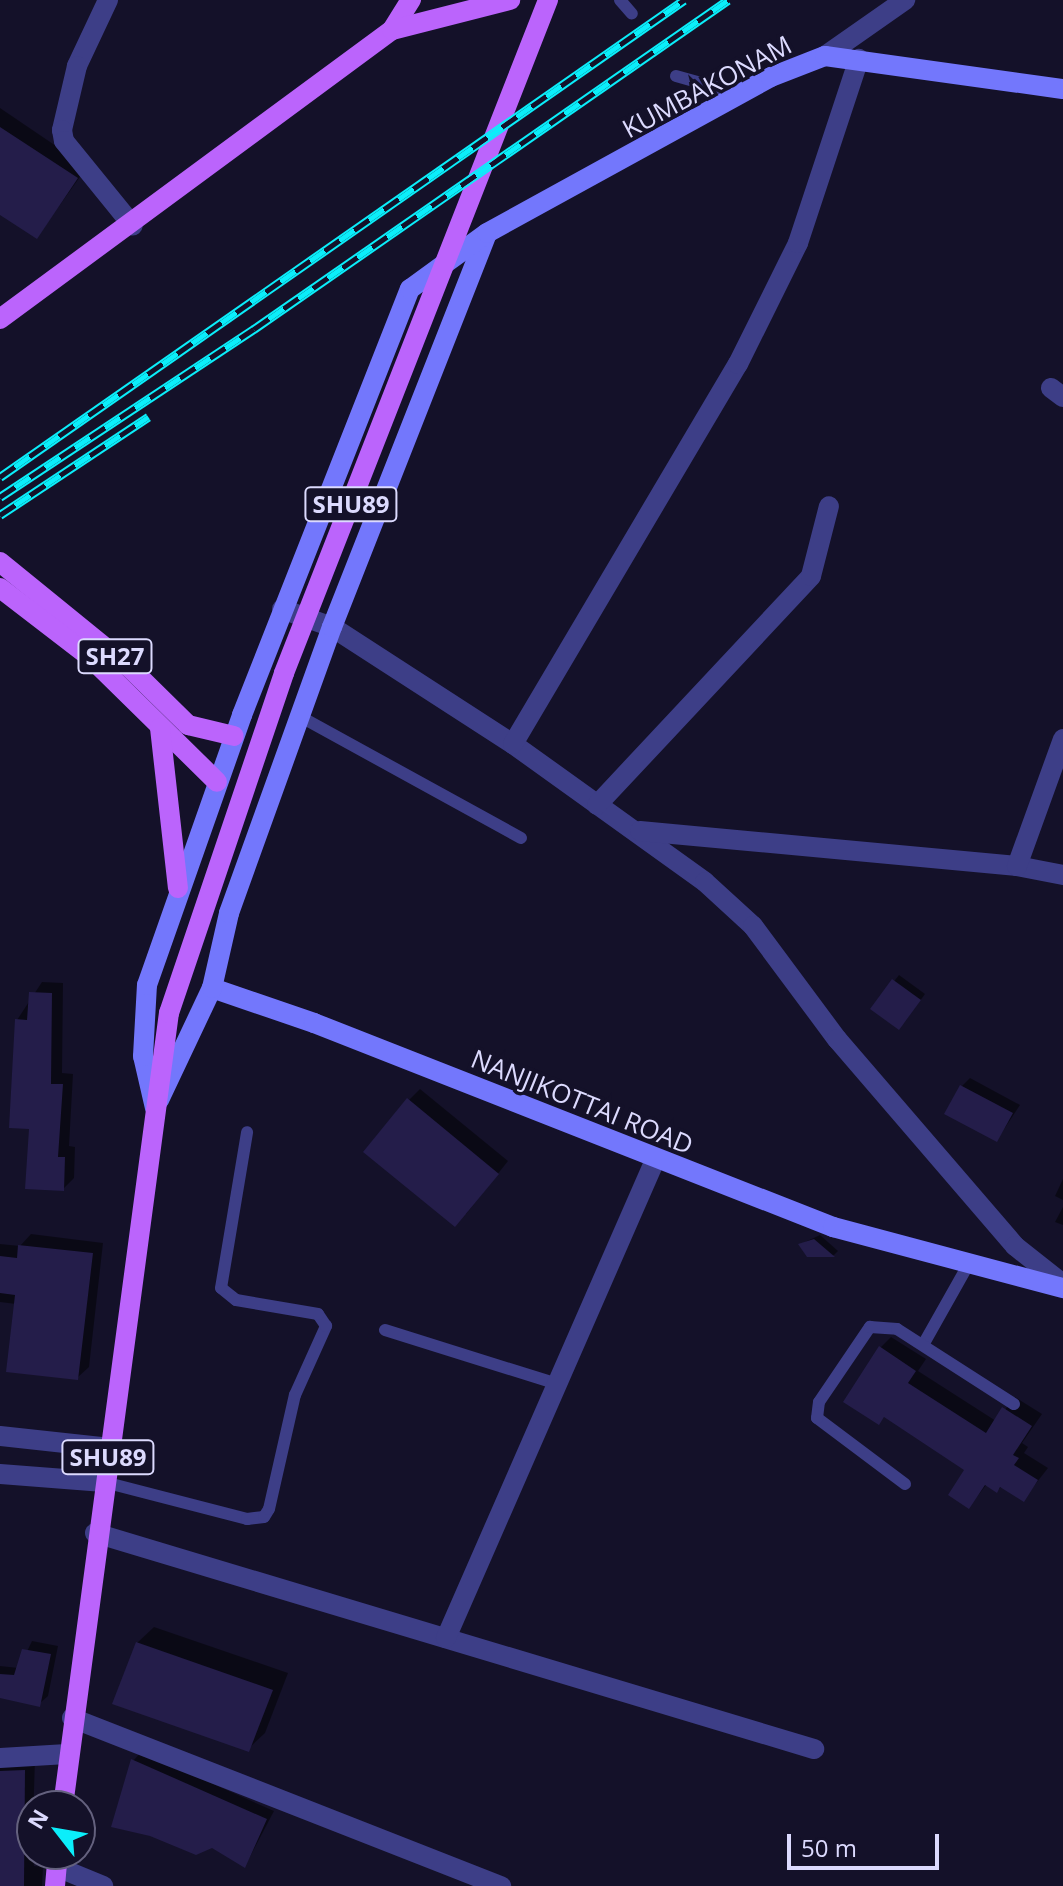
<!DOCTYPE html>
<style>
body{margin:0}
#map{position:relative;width:1063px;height:1886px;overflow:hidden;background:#141129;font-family:"Open Sans",sans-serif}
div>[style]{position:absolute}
.shadow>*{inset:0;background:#0007}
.building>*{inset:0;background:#241d4a}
.lane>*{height:12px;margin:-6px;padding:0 6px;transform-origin:6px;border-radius:6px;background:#3d3e87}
.street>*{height:20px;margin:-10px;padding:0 10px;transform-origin:10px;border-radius:10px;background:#3d3e87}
.secondary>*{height:20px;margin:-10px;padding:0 10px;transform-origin:10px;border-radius:10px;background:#7377fc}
.primary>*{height:20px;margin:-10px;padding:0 10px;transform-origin:10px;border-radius:10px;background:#bb64fc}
.rail>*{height:9px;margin-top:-4.5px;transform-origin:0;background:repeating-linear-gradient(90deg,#141129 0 18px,#0beefa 0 36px);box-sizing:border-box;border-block:2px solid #0beefa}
span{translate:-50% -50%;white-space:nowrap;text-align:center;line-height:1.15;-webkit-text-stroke:7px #141129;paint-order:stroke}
.shield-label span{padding:2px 6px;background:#141129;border:2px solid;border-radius:6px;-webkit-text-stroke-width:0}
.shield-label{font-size:24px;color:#dcdafe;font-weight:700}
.street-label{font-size:26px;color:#dcdafe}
.north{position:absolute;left:16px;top:1790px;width:80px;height:80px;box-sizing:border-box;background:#141129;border:2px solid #64617e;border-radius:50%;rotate:301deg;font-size:22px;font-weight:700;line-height:32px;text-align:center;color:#dcdafe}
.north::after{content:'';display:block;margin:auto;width:28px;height:36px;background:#0beefa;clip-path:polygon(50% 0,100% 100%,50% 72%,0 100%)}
.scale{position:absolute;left:787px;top:1834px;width:152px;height:36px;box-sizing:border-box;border:4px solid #dcdafe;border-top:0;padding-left:10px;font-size:24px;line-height:28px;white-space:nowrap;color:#dcdafe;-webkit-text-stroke:6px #141129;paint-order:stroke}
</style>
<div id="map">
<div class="shadow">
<i style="clip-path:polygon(0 108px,87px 167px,37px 237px,0 212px)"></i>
<i style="clip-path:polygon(899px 975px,925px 994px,904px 1023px,873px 1008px)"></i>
<i style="clip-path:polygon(42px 982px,63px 983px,62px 1073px,73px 1074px,69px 1146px,75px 1147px,74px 1178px,63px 1189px,31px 1127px,17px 1020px)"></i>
<i style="clip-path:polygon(970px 1078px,1020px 1105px,997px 1140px,962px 1086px)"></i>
<i style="clip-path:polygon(420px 1089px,508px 1161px,466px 1214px,409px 1100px)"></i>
<i style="clip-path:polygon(1063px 1179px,1063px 1200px,1055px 1196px)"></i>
<i style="clip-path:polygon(1063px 1207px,1063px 1225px,1055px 1222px)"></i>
<i style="clip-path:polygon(31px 1234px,103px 1243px,89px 1367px,77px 1378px,16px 1304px,0 1302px,0 1244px,20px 1246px)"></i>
<i style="clip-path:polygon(820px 1235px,838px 1251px,834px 1255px,808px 1255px,801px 1244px)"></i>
<i style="clip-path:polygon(891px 1337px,926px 1359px,918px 1371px,996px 1421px,1015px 1397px,1042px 1414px,1022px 1443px,1028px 1447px,1024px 1453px,1048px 1468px,1023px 1500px,1002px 1486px,997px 1491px,987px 1484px,969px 1507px,967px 1469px,885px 1416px,879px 1423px,880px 1348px)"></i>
<i style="clip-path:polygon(154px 1627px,288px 1673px,265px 1733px,248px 1749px,137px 1643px)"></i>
<i style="clip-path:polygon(32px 1641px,58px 1646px,48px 1696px,39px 1704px,0 1696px,0 1666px,19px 1668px)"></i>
<i style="clip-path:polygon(141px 1752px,274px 1811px,245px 1866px,133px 1761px)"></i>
<i style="clip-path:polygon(0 1759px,35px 1759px,32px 1854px,34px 1866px,43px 1867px,42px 1886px,0 1886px)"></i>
</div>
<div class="building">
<i style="clip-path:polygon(0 127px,78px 178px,37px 239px,0 215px)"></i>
<i style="clip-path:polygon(892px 979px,921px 1000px,899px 1030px,870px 1009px)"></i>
<i style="clip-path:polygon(29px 992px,52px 993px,51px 1084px,63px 1084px,58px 1157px,65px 1157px,64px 1191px,25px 1189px,29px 1129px,9px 1128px,15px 1019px,27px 1020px)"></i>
<i style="clip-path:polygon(960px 1085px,1013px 1113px,997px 1142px,944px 1114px)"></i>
<i style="clip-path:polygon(407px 1098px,499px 1174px,455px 1227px,363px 1152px)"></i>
<i style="clip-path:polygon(814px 1239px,835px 1257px,807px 1257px,798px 1244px)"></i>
<i style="clip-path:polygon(18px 1245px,93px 1253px,78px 1380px,6px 1372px,15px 1295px,0 1293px,0 1256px,17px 1258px)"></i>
<i style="clip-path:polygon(879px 1346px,916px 1371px,908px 1383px,986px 1433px,1002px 1407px,1032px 1426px,1013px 1455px,1019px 1458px,1014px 1465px,1038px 1480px,1024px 1502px,1000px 1487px,997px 1493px,985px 1485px,969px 1509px,948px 1495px,964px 1470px,884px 1417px,879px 1425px,843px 1402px)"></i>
<i style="clip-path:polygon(136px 1642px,273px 1690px,249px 1752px,112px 1704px)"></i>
<i style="clip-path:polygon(22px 1649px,51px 1654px,40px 1707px,0 1698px,0 1674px,14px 1675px)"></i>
<i style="clip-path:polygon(131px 1759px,267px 1819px,245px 1868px,212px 1848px,196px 1855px,150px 1836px,111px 1827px)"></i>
<i style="clip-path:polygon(25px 1770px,24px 1886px,0 1886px,0 1771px)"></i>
</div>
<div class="lane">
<i style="left:620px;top:0;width:18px;rotate:49deg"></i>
<i style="left:676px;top:76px;width:66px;rotate:15.7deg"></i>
<i style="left:301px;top:717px;width:251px;rotate:28.8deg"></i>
<i style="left:385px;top:1330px;width:180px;rotate:17.4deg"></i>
<i style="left:923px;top:1345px;width:92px;rotate:-60.6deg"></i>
<i style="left:104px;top:1482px;width:148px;rotate:14.5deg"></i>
<i style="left:247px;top:1519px;width:17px;rotate:-7deg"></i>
<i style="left:264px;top:1517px;width:9px;rotate:-58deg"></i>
<i style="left:269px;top:1509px;width:117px;rotate:-77.2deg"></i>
<i style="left:295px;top:1395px;width:76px;rotate:-65.8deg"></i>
<i style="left:326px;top:1326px;width:14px;rotate:-124deg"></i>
<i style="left:318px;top:1314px;width:83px;rotate:-170.3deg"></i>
<i style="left:236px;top:1300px;width:19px;rotate:-141deg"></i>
<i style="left:221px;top:1288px;width:158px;rotate:-80.5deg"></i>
<i style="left:905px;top:1484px;width:110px;rotate:-143.1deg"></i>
<i style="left:817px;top:1418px;width:16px;rotate:-83deg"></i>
<i style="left:819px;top:1402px;width:91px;rotate:-55.8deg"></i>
<i style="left:870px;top:1327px;width:27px;rotate:4deg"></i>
<i style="left:897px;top:1329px;width:139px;rotate:32.7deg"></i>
</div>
<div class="street">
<i style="left:108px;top:0;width:73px;rotate:115.2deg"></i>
<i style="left:77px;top:66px;width:66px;rotate:103.2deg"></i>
<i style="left:62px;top:130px;width:11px;rotate:80deg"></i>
<i style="left:64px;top:141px;width:109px;rotate:50.9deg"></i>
<i style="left:825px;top:56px;width:98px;rotate:-35deg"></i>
<i style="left:1051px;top:388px;width:15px;rotate:37deg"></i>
<i style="left:282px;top:609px;width:53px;rotate:19.8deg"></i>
<i style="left:332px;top:627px;width:216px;rotate:32.9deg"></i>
<i style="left:513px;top:744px;width:236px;rotate:35.7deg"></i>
<i style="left:705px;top:882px;width:65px;rotate:42.5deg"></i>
<i style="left:753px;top:926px;width:141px;rotate:53.4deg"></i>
<i style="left:837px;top:1039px;width:273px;rotate:49.3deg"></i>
<i style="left:1015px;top:1246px;width:61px;rotate:38.4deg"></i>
<i style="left:513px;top:744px;width:442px;rotate:-59.4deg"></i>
<i style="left:738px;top:364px;width:135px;rotate:-63.6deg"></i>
<i style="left:798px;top:243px;width:194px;rotate:-71.7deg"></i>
<i style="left:597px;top:805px;width:313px;rotate:-46.9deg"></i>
<i style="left:811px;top:576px;width:72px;rotate:-75.6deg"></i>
<i style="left:640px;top:831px;width:379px;rotate:5.3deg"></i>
<i style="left:1017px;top:866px;width:47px;rotate:11.1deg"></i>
<i style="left:1017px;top:866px;width:135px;rotate:-70.1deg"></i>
<i style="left:0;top:1436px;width:111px;rotate:6.2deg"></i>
<i style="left:0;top:1474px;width:104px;rotate:4.4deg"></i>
<i style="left:95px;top:1533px;width:751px;rotate:16.72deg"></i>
<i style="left:446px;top:1638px;width:522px;rotate:-66.38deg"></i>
<i style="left:72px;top:1718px;width:461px;rotate:21.4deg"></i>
<i style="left:0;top:1758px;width:67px;rotate:-3.4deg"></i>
<i style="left:57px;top:1867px;width:50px;rotate:22.4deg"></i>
</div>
<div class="secondary">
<i style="left:212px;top:988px;width:108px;rotate:18.9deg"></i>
<i style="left:314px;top:1023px;width:558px;rotate:21.46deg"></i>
<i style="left:833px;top:1227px;width:238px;rotate:14.9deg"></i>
<i style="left:159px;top:1100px;width:124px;rotate:-64.7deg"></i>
<i style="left:212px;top:988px;width:77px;rotate:-77.2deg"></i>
<i style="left:229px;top:913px;width:304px;rotate:-70.2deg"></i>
<i style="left:332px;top:627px;width:423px;rotate:-68.5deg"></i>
<i style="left:155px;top:1108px;width:53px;rotate:-103deg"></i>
<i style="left:143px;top:1056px;width:71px;rotate:-86.8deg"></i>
<i style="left:147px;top:985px;width:286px;rotate:-70.6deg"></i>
<i style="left:242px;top:715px;width:458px;rotate:-68.5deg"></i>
<i style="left:410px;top:289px;width:95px;rotate:-36deg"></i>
<i style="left:487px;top:233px;width:324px;rotate:-28.8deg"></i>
<i style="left:771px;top:77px;width:58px;rotate:-21.3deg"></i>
<i style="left:825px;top:56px;width:240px;rotate:7.9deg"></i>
</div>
<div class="primary">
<i style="left:392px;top:30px;width:36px;rotate:-58deg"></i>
<i style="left:0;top:319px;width:487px;rotate:-36.4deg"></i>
<i style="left:392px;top:30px;width:122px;rotate:-14.3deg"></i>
<i style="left:0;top:562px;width:166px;rotate:39.1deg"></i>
<i style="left:129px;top:667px;width:83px;rotate:44.5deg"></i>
<i style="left:188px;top:725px;width:47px;rotate:13.4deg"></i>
<i style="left:0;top:588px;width:113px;rotate:37.5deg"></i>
<i style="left:90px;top:657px;width:178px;rotate:44.5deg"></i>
<i style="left:160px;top:728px;width:161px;rotate:83.6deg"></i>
<i style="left:63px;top:1806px;width:800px;rotate:-82.39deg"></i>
<i style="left:169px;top:1013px;width:359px;rotate:-71.3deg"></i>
<i style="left:284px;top:673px;width:723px;rotate:-68.58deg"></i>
<i style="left:55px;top:1886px;width:32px;rotate:-85deg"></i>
</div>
<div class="rail">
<i style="left:0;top:477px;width:834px;rotate:-34.89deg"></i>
<i style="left:0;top:497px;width:305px;rotate:-33.5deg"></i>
<i style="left:254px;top:329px;width:577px;rotate:-34.76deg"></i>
<i style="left:0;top:515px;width:178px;rotate:-33.5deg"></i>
</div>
<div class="shield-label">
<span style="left:351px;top:504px">SHU89</span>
<span style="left:115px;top:656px">SH27</span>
<span style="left:108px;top:1457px">SHU89</span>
</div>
<div class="street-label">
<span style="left:707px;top:87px;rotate:-28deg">KUMBAKONAM</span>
<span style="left:582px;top:1102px;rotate:22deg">NANJIKOTTAI ROAD</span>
</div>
<div class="north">N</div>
<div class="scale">50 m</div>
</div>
